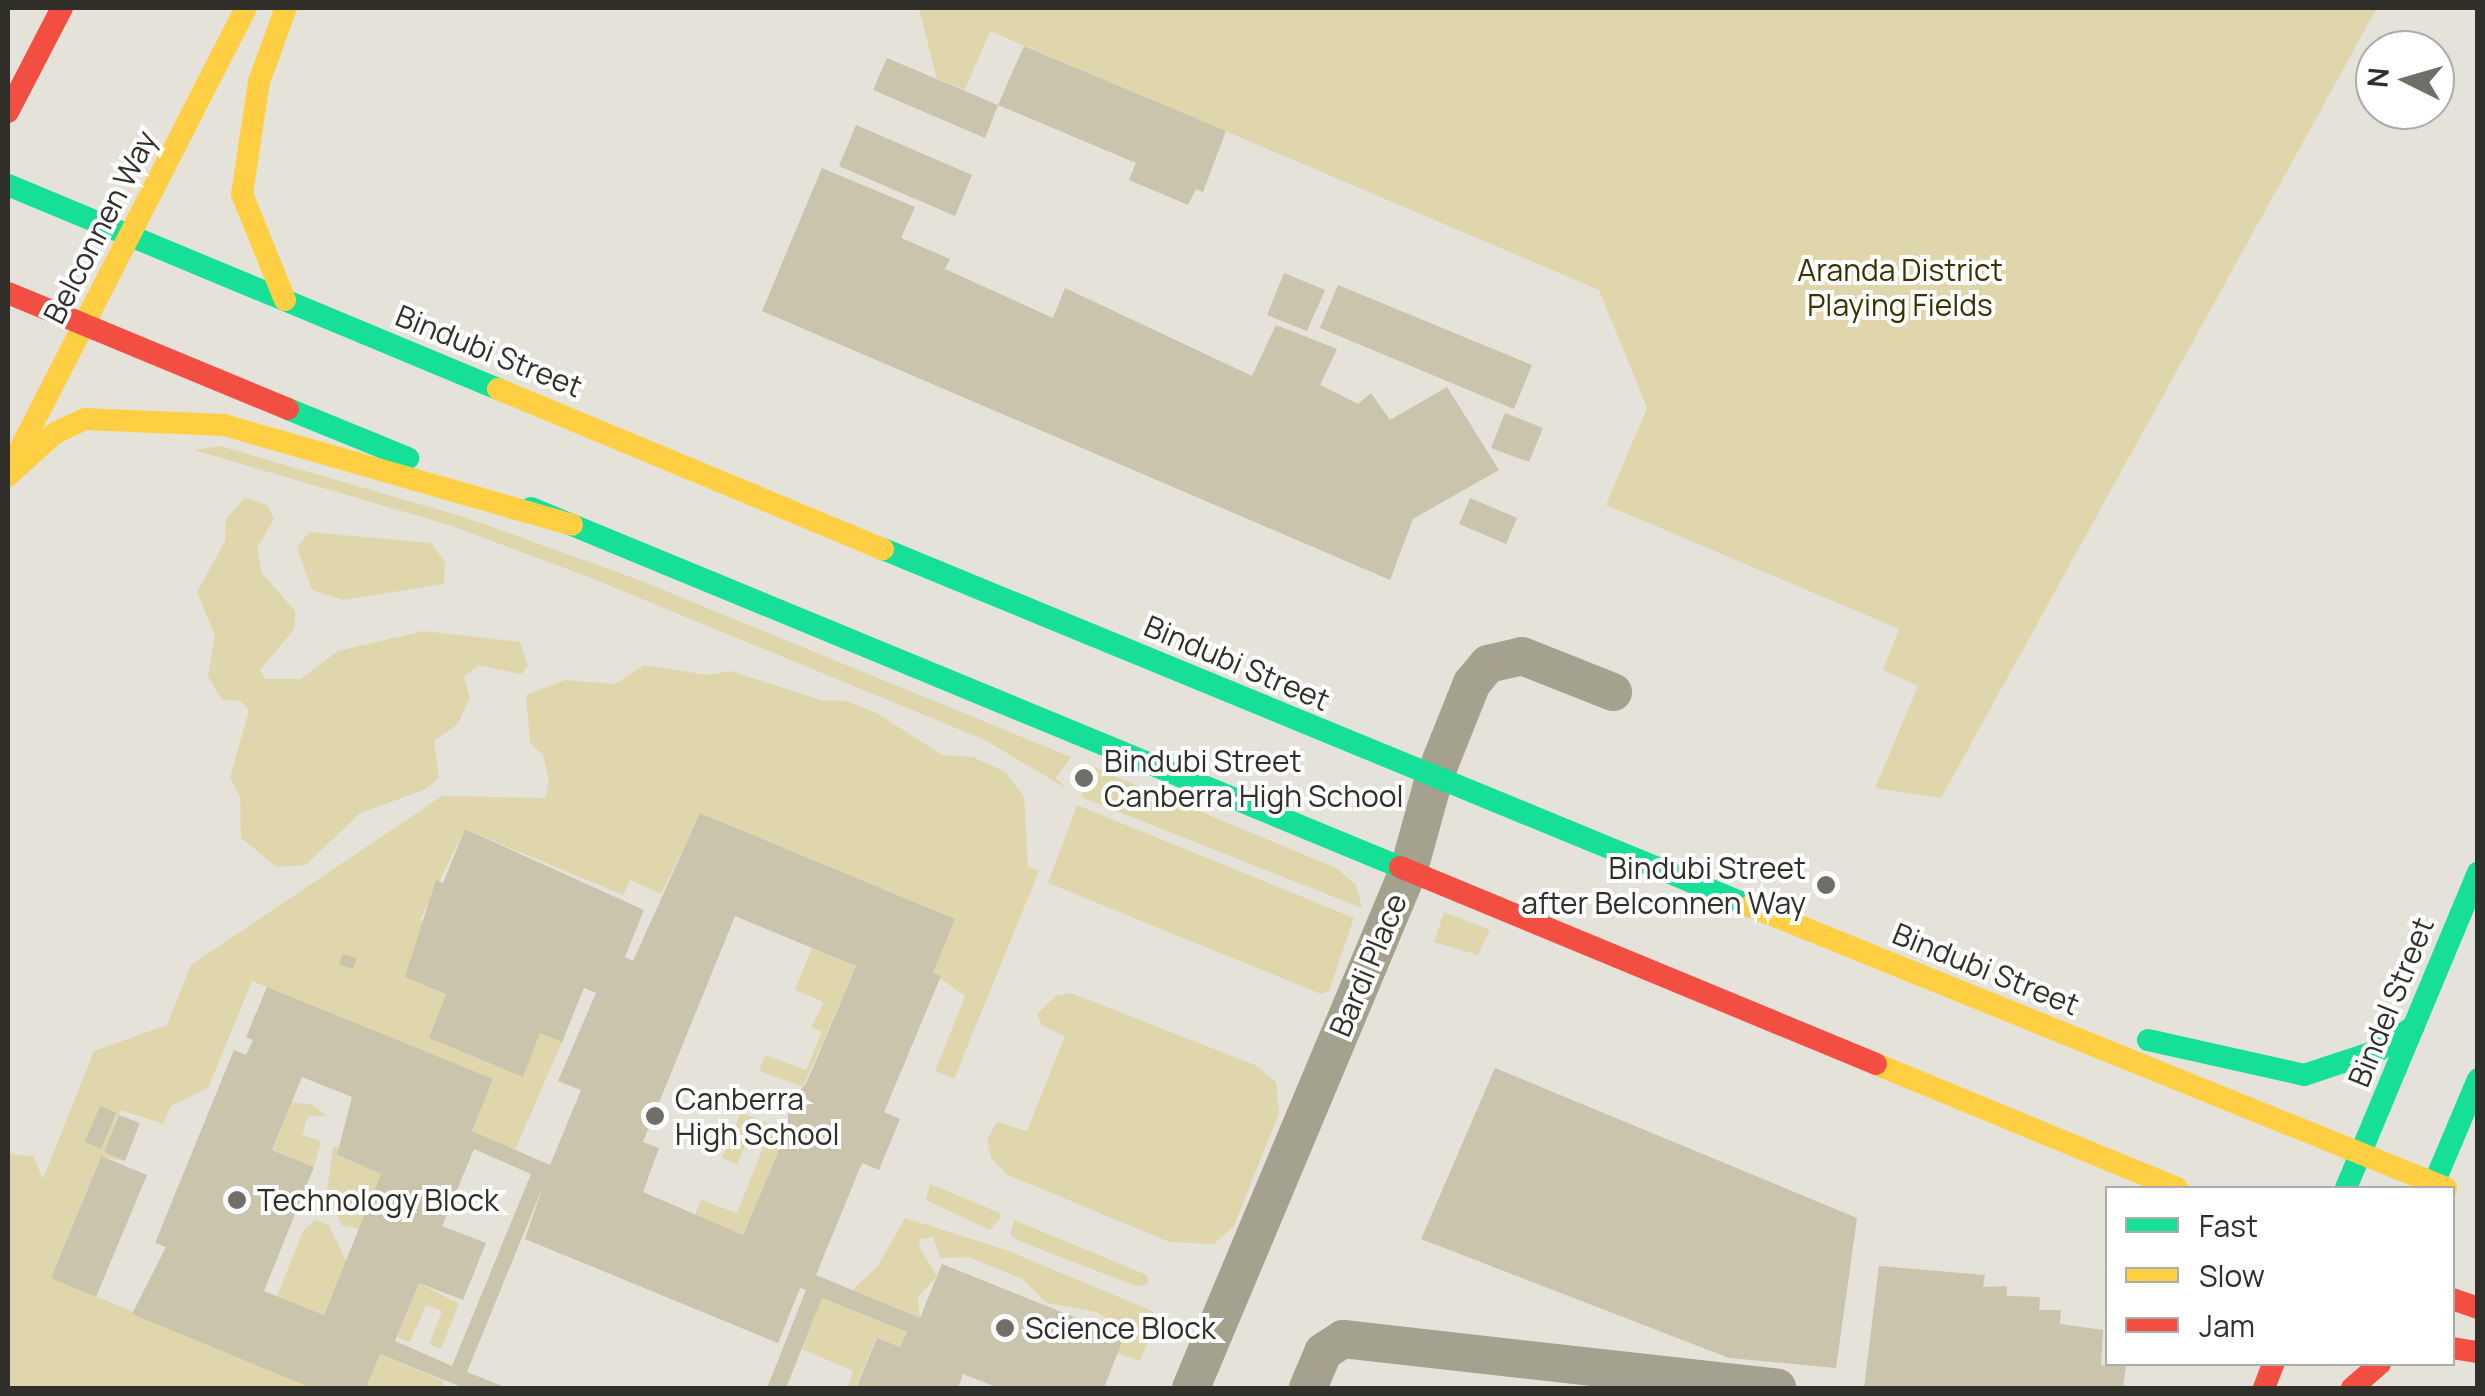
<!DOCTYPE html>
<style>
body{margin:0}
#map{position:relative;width:2485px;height:1396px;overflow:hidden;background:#e4e2d9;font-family:Manrope,sans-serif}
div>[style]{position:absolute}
.green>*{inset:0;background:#dfd7ab}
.building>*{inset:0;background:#c9c4ab}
.street>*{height:38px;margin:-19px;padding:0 19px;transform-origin:19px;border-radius:19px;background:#a5a18f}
.fast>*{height:22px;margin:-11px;padding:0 11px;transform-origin:11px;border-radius:11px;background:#16e098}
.slow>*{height:22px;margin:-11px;padding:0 11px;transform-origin:11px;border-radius:11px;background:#ffcf43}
.jam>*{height:22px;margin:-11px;padding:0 11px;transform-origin:11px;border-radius:11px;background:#f24e42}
.dots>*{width:28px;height:28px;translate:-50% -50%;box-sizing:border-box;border:5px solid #fff;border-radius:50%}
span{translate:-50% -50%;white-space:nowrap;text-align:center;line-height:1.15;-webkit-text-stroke:8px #fff;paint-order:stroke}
.street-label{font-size:30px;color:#302f29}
.park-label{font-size:30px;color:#3a3202}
.poi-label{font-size:30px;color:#302f29}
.left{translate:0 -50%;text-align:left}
.right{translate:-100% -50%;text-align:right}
.frame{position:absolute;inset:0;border:10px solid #302f29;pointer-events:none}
.legend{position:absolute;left:2105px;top:1186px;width:350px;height:180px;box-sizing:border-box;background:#fff;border:2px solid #acaca9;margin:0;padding:12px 18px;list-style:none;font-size:30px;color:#302f29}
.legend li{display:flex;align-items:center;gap:20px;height:50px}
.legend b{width:50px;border:2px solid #acaca9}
.north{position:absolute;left:2355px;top:30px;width:100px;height:100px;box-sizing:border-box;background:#fff;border:2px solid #acaca9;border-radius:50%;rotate:275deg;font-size:28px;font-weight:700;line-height:40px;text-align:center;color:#302f29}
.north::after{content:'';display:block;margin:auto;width:35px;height:45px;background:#6f6e67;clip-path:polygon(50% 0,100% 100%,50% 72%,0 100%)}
</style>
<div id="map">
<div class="green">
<i style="clip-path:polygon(919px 8px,2377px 8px,1941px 798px,1875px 788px,1918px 686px,1883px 670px,1899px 629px,1606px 505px,1647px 408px,1599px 290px,990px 31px,965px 90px,937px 79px)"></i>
<i style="clip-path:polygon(220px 446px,464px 517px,639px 580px,1071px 757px,1056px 778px,1067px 789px,985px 740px,586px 576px,449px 525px,194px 450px)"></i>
<i style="clip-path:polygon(245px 497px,267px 505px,274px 518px,257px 548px,262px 573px,295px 611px,295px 628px,260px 670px,265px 679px,300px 679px,338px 651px,423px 631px,520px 642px,528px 666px,521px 674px,478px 665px,464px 677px,470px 698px,457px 725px,434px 741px,439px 778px,424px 790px,360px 813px,306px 865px,277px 867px,241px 838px,240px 797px,230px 778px,249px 710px,241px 701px,222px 700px,208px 676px,215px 636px,197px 592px,225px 541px,226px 519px)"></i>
<i style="clip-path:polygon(309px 532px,431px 543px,445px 562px,444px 584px,343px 600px,312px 590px,297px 548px)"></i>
<i style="clip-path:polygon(644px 665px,708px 675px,730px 671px,821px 700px,846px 701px,875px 712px,942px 755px,973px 757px,1005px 772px,1024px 796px,1028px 866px,1039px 871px,954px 1079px,935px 1071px,965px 996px,933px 973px,955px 919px,701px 813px,661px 894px,630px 880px,623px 895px,465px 829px,420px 920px,427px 923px,446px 994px,429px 1038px,522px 1076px,540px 1033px,562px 1042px,515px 1150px,472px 1131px,492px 1079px,252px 981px,208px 1088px,171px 1106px,163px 1124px,121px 1110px,104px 1152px,125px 1161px,100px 1157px,51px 1277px,312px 1388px,8px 1388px,8px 1154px,33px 1156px,43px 1179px,94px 1051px,167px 1025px,191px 965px,442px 796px,545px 798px,549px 780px,543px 755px,530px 743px,526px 695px,565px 680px,615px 684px)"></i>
<i style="clip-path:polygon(1093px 767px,1336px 868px,1356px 885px,1362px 908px,1081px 797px)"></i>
<i style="clip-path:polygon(1077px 805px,1354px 918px,1329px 991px,1321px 994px,1048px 883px)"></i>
<i style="clip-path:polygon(1444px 912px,1490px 930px,1478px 955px,1434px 942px)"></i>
<i style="clip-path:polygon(812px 948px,856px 966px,803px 1087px,759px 1071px,765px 1055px,806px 1070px,822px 1032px,811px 1027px,824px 1002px,795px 990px)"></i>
<i style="clip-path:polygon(1071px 993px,1255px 1065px,1276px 1082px,1279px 1113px,1234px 1226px,1214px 1244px,1169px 1242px,1008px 1175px,991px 1158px,987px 1140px,997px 1122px,1027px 1131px,1065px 1036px,1042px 1026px,1037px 1014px,1056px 996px)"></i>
<i style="clip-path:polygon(291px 1102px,313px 1105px,326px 1116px,308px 1116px,302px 1135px,321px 1141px,314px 1167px,273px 1150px)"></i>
<i style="clip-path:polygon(741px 1113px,787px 1131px,743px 1235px,695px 1215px,701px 1200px,737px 1213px,767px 1138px,751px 1132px,737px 1164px,722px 1158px)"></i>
<i style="clip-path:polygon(333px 1147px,339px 1147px,338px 1156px,381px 1174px,359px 1229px,341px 1225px,327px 1190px)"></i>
<i style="clip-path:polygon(930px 1184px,1000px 1213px,1001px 1217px,990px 1230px,926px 1200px)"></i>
<i style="clip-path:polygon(905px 1218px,1006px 1250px,1150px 1310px,1159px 1316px,1140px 1361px,1117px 1353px,1124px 1337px,1118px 1324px,1096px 1312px,1047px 1303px,1022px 1279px,968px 1257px,940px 1258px,933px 1237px,920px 1239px,919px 1247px,937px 1276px,918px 1297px,920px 1318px,852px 1290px,878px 1266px)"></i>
<i style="clip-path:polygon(315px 1220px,329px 1225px,346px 1261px,324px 1315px,277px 1296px,303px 1231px)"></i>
<i style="clip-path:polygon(1014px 1220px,1147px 1275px,1149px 1284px,1136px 1286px,1024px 1243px,1010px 1235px)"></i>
<i style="clip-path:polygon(419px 1283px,459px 1304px,441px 1349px,429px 1344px,442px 1311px,426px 1305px,410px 1342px,397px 1337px)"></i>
<i style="clip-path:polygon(822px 1298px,907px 1332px,900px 1347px,876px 1338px,855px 1388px,847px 1388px,853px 1371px,802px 1349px)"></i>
<i style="clip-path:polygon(380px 1354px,444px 1381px,441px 1388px,366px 1388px)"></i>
</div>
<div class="building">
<i style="clip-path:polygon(1024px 46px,1226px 131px,1203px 192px,1196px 189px,1188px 205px,1129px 180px,1136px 163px,998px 105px,985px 138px,873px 90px,887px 58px,998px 105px)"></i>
<i style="clip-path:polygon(856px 125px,972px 175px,955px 216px,839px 166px)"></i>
<i style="clip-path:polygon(822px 168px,915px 207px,901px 238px,950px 259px,945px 269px,1053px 318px,1065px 288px,1252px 376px,1276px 325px,1337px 349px,1320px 385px,1358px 404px,1371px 393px,1390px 420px,1447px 387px,1499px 470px,1413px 519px,1390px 580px,762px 311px)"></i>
<i style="clip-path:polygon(1284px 273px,1325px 290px,1307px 331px,1267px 315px)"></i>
<i style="clip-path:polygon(1338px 285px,1532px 365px,1514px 409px,1320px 328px)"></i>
<i style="clip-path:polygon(1505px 413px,1543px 428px,1529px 462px,1491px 448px)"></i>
<i style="clip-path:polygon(1470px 498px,1517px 518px,1506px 544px,1459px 524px)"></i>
<i style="clip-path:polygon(evenodd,700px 813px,955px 919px,933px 973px,941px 976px,884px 1112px,900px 1119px,879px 1170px,862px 1163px,816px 1275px,920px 1318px,942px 1264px,1124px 1337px,1104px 1388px,999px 1388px,963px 1374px,958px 1388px,856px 1388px,877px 1338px,900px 1347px,907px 1332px,822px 1298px,786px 1388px,767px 1388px,806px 1290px,800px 1288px,778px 1343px,525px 1239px,543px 1186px,467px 1372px,507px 1388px,464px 1388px,380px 1354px,366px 1388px,312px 1388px,132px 1314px,166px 1247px,155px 1243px,234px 1050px,246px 1055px,253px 1040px,246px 1037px,267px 987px,493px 1079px,472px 1131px,550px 1165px,581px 1090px,558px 1081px,596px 993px,584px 988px,562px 1042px,540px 1033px,523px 1077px,429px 1038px,446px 994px,405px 977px,436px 880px,443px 883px,465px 829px,644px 910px,625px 957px,633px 961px,700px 813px,735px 916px,856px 966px,806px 1084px,788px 1103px,788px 1129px,743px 1235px,643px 1192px,659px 1148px,643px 1142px,735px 916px,700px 813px,302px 1077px,352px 1097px,337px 1155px,381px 1174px,324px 1315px,264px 1291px,314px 1167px,272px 1150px,302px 1077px,700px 813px,474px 1149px,531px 1174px,452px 1366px,395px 1341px,419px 1283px,463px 1300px,486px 1243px,442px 1226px,474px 1149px)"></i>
<i style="clip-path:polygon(343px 954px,357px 958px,353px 969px,339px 965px)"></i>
<i style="clip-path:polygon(1495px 1068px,1857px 1218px,1836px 1368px,1729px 1358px,1421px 1239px)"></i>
<i style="clip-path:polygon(100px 1106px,116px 1113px,101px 1149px,85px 1142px)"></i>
<i style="clip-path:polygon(119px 1115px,140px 1123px,125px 1161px,104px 1152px)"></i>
<i style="clip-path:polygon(101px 1156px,147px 1175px,96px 1297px,51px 1278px)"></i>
<i style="clip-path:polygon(1879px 1266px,1985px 1275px,1983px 1287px,2007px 1286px,2007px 1296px,2040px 1297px,2039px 1310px,2061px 1310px,2060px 1324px,2103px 1330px,2101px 1365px,2126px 1366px,2123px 1388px,1864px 1388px)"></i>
</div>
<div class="street">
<i style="left:1191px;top:1388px;width:563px;rotate:-67.22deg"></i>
<i style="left:1409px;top:869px;width:94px;rotate:-74.6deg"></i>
<i style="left:1434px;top:778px;width:102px;rotate:-68.2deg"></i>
<i style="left:1472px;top:683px;width:25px;rotate:-50deg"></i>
<i style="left:1488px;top:664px;width:35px;rotate:-13deg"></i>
<i style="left:1522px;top:656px;width:98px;rotate:21.6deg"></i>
<i style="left:1308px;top:1388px;width:39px;rotate:-67deg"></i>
<i style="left:1323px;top:1352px;width:24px;rotate:-33deg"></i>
<i style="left:1343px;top:1339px;width:437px;rotate:6.4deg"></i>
</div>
<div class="fast">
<i style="left:8px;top:185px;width:531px;rotate:22.6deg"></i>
<i style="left:288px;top:409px;width:130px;rotate:22.2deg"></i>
<i style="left:531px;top:508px;width:940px;rotate:22.45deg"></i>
<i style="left:883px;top:549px;width:938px;rotate:22.38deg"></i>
<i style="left:2148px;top:1040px;width:160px;rotate:12.6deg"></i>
<i style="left:2304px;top:1075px;width:79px;rotate:-18.4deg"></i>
<i style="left:2379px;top:1050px;width:42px;rotate:-34.4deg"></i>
<i style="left:2346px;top:1188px;width:342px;rotate:-67.3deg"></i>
<i style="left:2432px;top:1188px;width:118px;rotate:-67.1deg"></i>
</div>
<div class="slow">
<i style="left:285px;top:300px;width:114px;rotate:-112.1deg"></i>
<i style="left:242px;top:194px;width:113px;rotate:-81.4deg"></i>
<i style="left:259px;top:82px;width:79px;rotate:-70deg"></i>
<i style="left:498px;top:389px;width:417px;rotate:22.6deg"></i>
<i style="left:16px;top:457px;width:504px;rotate:-62.88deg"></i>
<i style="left:8px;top:476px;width:64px;rotate:-42.5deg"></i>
<i style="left:55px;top:433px;width:33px;rotate:-25deg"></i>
<i style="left:85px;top:419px;width:139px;rotate:2.5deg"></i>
<i style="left:224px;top:425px;width:362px;rotate:16deg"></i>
<i style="left:1750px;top:906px;width:751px;rotate:22.06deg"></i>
<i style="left:1876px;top:1064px;width:326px;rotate:22.4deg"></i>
</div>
<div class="jam">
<i style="left:8px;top:112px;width:117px;rotate:-62.6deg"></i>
<i style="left:8px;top:293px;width:303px;rotate:22.5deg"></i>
<i style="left:1400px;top:867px;width:515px;rotate:22.48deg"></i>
<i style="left:2452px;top:1299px;width:28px;rotate:19deg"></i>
<i style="left:2452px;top:1348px;width:26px;rotate:9deg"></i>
<i style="left:2264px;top:1388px;width:26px;rotate:-69deg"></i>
<i style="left:2352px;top:1388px;width:37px;rotate:-41deg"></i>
</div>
<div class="dots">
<i style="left:1084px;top:778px;background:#6f6e67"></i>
<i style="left:1826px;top:885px;background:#6f6e67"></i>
<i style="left:655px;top:1116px;background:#6f6e67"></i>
<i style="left:237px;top:1200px;background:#6f6e67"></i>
<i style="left:1005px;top:1328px;background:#6f6e67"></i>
</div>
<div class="street-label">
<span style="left:100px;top:227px;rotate:-63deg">Belconnen Way</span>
<span style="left:489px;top:351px;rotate:22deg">Bindubi Street</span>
<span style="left:1237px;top:663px;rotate:23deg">Bindubi Street</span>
<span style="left:1368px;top:965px;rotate:-67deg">Bardi Place</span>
<span style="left:1986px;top:969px;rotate:22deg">Bindubi Street</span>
<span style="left:2391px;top:1002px;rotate:-68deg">Bindel Street</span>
</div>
<div class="park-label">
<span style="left:1900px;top:287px">Aranda District<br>Playing Fields</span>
</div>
<div class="poi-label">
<span class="left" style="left:1104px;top:778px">Bindubi Street<br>Canberra High School</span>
<span class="right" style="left:1806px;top:885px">Bindubi Street<br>after Belconnen Way</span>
<span class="left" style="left:675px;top:1116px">Canberra<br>High School</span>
<span class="left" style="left:257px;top:1200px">Technology Block</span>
<span class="left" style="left:1025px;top:1328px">Science Block</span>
</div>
<div class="frame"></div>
<ul class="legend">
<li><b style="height:12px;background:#16e098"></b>Fast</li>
<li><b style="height:12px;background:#ffcf43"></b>Slow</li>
<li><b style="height:12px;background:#f24e42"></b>Jam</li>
</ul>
<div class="north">N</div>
</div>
